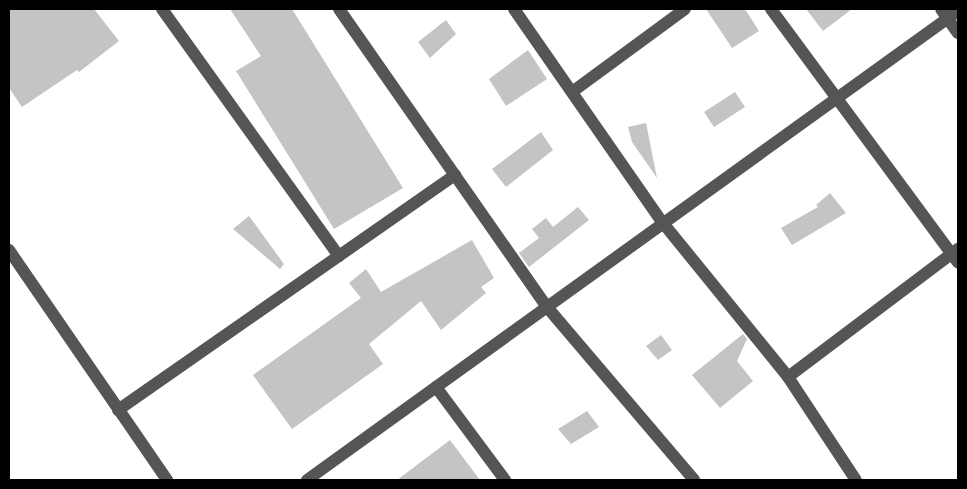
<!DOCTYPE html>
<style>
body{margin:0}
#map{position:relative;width:967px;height:489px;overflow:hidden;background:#fff;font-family:Rubik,sans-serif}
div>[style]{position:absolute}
.building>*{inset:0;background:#c4c4c4}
.minor>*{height:12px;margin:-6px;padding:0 6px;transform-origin:6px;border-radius:6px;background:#555}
span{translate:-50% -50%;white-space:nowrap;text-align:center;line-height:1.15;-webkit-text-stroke:4px #fff;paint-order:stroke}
.frame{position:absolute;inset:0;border:10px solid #000;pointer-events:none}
</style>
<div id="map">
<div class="building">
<i style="clip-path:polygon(9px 9px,94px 9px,119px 41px,79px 72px,77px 70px,22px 107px,9px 88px)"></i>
<i style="clip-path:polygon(230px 9px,292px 9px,403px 188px,334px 229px,236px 71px,261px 56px)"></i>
<i style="clip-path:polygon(706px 9px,745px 9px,759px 31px,732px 48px)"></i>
<i style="clip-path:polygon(806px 9px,852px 9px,823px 31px)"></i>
<i style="clip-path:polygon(446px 20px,456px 34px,430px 58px,418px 42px)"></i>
<i style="clip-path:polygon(528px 50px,547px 79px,506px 106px,489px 79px)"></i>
<i style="clip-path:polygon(735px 92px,745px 107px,714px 127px,704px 112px)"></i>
<i style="clip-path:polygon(646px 123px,657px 178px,632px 142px,628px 127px)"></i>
<i style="clip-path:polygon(541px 132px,553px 150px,506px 187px,492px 169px)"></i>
<i style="clip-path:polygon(830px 193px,846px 213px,792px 245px,781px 228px,818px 207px,816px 205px)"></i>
<i style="clip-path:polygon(578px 207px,589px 220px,529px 267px,519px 253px,539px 238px,532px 229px,546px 218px,553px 227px)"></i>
<i style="clip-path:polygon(249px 216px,284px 264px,280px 269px,233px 229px)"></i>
<i style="clip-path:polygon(472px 240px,494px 278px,481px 287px,486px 293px,441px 330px,421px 301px,369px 344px,383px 364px,292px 429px,253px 375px,361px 298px,349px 283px,366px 269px,381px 292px)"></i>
<i style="clip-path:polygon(743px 334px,747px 339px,737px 361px,753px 381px,720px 408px,692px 375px)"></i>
<i style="clip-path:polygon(661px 335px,672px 350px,658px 360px,646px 346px)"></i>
<i style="clip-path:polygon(587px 411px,599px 427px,571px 444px,558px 429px)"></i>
<i style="clip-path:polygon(450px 440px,480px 480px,397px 480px)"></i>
</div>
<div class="minor">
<i style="left:162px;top:9px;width:304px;rotate:54.4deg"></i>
<i style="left:339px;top:9px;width:363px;rotate:55.1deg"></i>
<i style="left:547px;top:307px;width:227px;rotate:49.6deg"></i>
<i style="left:514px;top:9px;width:261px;rotate:55.2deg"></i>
<i style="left:663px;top:223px;width:198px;rotate:50.9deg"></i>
<i style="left:788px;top:377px;width:123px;rotate:56.6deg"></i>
<i style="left:771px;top:9px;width:315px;rotate:53.6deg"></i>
<i style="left:941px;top:9px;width:29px;rotate:55deg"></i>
<i style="left:572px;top:92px;width:140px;rotate:-36.3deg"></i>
<i style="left:9px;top:250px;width:279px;rotate:55.5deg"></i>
<i style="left:788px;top:377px;width:213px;rotate:-37deg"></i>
<i style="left:436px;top:387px;width:116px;rotate:53.4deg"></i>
<i style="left:118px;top:410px;width:411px;rotate:-34.9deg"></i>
<i style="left:307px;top:480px;width:802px;rotate:-35.77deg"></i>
</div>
<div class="frame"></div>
</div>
